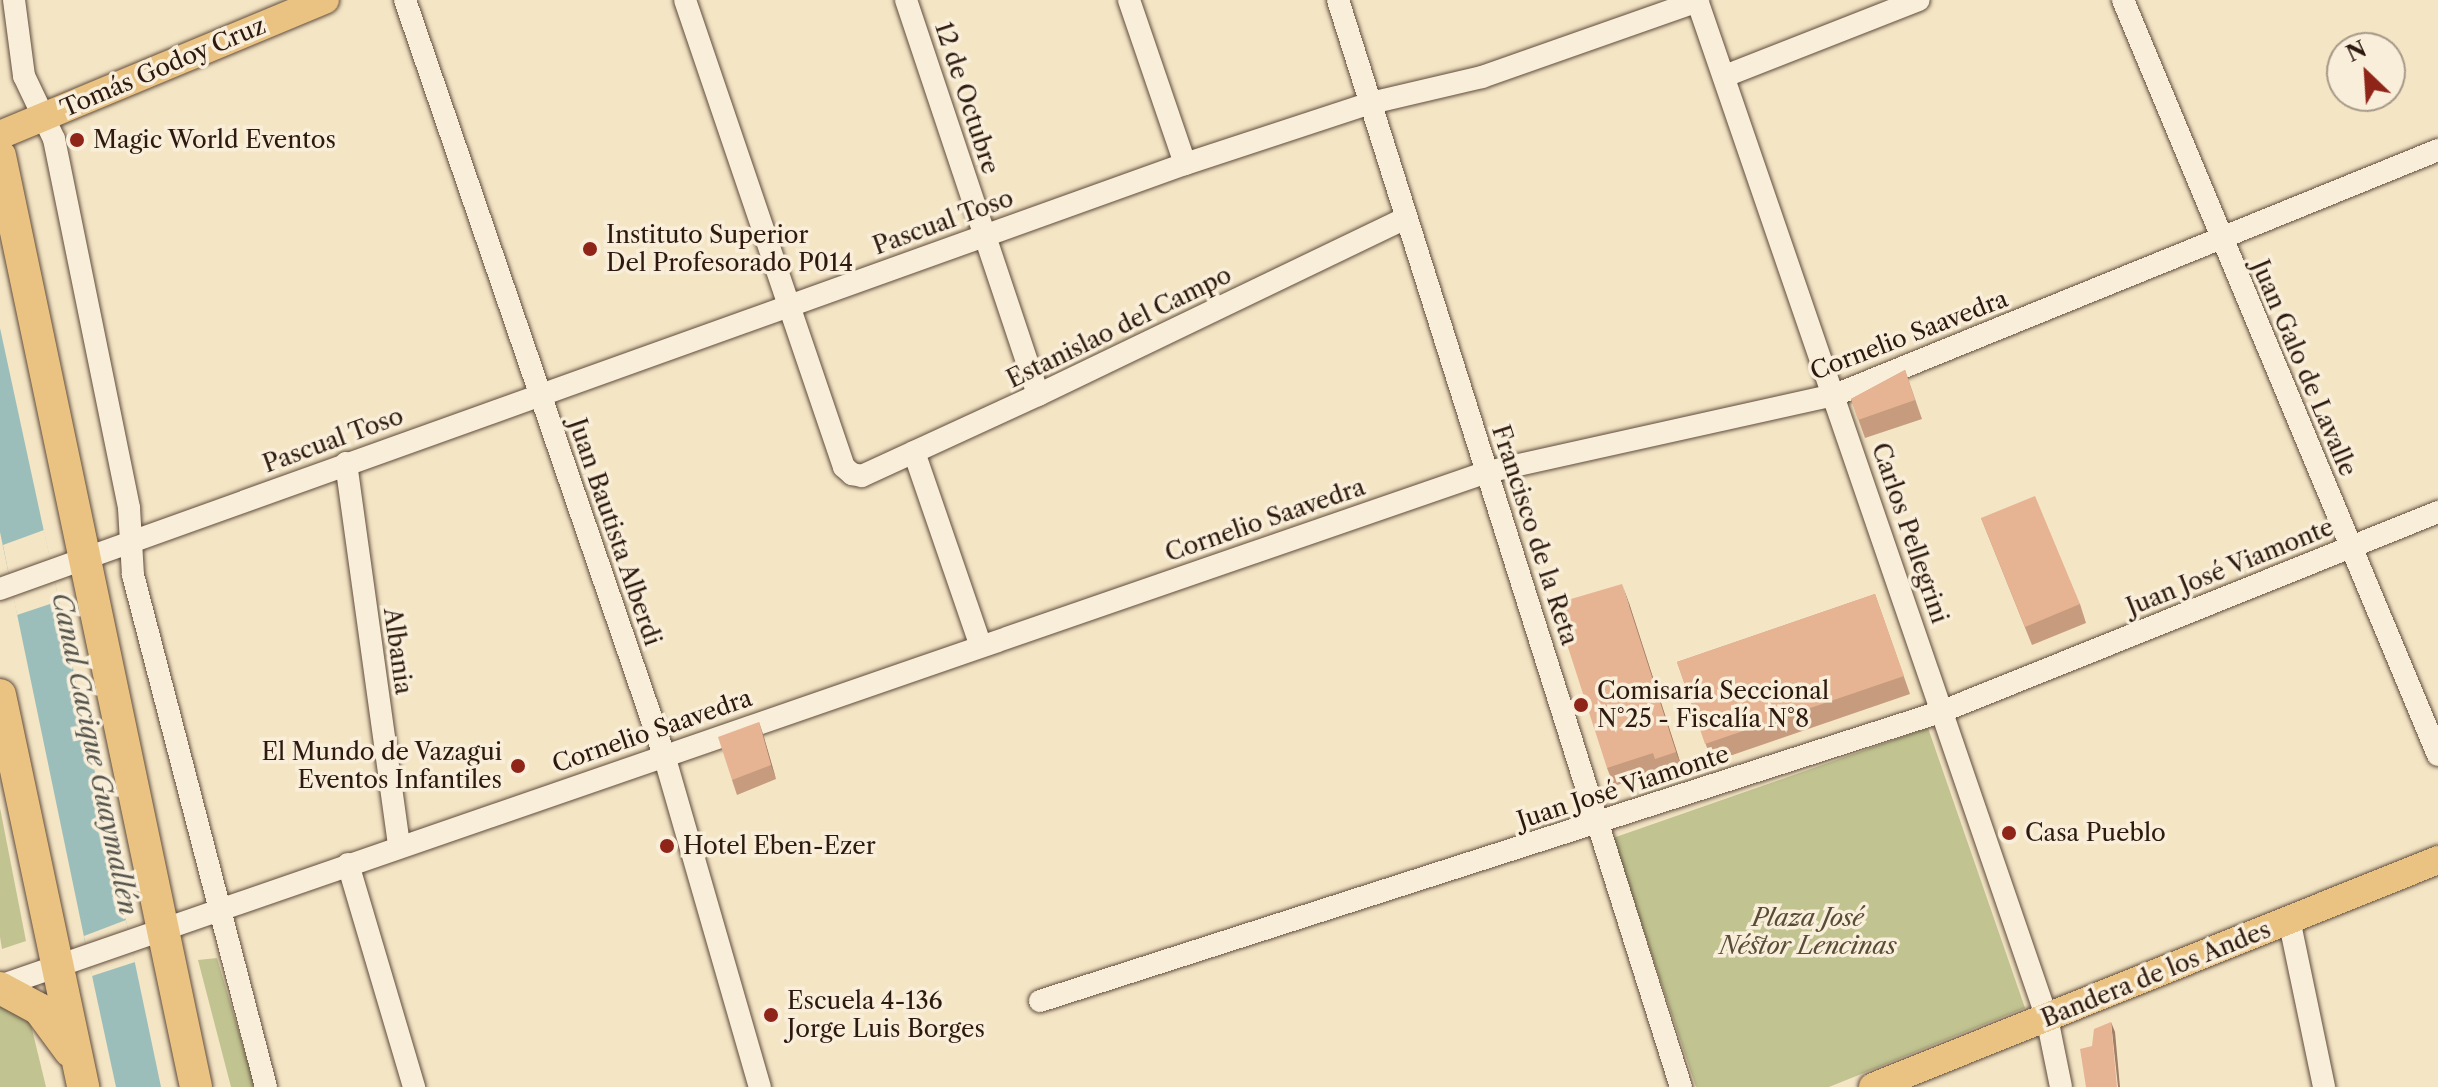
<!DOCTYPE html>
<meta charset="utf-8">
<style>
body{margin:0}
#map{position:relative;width:2438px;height:1087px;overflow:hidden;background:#f4e5c5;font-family:"Libre Caslon Text",serif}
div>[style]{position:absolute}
.green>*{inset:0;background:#c1c391}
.water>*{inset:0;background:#9cbeba}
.pier>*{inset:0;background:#f4e5c5}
.roads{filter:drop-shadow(0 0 2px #5f4c3c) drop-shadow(0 0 2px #5f4c3c)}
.minor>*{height:22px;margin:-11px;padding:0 11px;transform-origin:11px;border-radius:11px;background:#f8eed9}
.major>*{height:28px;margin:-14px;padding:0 14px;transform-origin:14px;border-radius:14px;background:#eac282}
.highway>*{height:32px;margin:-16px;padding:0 16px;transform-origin:16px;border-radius:16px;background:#eac282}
.wall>*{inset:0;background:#c69b7e}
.shaded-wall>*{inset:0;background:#a17e67}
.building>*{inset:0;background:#e6b493}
.dots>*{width:22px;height:22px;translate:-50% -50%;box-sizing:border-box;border:4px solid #f8eed9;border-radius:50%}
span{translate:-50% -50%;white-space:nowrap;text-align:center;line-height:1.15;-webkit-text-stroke:7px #f8eed9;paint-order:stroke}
.street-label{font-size:24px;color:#2d190f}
.poi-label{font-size:24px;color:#2d190f}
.left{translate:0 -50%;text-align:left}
.right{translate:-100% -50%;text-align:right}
.park-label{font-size:24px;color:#594c36;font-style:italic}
.water-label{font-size:26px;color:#54534b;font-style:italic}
.north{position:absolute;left:2326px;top:32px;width:80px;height:80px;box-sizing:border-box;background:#f8eed9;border:2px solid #a79988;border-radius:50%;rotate:335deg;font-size:22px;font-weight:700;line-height:32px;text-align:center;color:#2d190f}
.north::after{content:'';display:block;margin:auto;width:28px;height:36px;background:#8f2418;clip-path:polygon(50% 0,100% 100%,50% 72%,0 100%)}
</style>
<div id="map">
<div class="green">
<i style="clip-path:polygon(1928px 728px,2025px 1008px,1829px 1087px,1696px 1087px,1613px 838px)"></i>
<i style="clip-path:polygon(0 808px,26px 941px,2px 949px,0 937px)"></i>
<i style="clip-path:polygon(217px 958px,254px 1083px,256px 1087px,231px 1087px,198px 960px)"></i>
<i style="clip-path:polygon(0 1006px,30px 1021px,46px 1087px,0 1087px)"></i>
</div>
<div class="water">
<i style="clip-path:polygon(0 328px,59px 601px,161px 1087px,116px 1087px,94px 985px,0 532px)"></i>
</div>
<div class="pier">
<i style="clip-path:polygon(44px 530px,59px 601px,17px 615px,3px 545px)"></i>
<i style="clip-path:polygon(126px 920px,135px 962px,92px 976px,84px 936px)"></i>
</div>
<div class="roads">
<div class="minor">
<i style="left:14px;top:0;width:77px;rotate:82.5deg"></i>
<i style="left:24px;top:76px;width:70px;rotate:64.5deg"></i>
<i style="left:54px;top:139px;width:377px;rotate:78.5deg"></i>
<i style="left:129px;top:508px;width:67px;rotate:86.6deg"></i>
<i style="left:133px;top:575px;width:529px;rotate:75.44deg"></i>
<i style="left:405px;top:0;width:798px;rotate:71.07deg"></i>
<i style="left:664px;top:755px;width:346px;rotate:73.9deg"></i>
<i style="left:685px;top:0;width:493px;rotate:71.2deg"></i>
<i style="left:844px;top:467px;width:11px;rotate:41deg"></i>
<i style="left:852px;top:474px;width:10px;rotate:11deg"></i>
<i style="left:862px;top:476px;width:194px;rotate:-24.7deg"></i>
<i style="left:1038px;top:395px;width:408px;rotate:-25.7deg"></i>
<i style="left:906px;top:0;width:416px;rotate:71.5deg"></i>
<i style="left:1129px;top:0;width:173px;rotate:71.1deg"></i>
<i style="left:1338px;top:0;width:1140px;rotate:72.49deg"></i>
<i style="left:1697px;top:0;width:1076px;rotate:71.03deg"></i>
<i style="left:2047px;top:1018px;width:70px;rotate:78.5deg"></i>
<i style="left:2123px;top:0;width:818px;rotate:67.35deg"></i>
<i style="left:1725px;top:76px;width:208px;rotate:-21.4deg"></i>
<i style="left:914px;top:452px;width:203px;rotate:71deg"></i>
<i style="left:346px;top:463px;width:387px;rotate:82.1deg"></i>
<i style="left:0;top:589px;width:1259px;rotate:-19.73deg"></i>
<i style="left:1185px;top:164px;width:196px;rotate:-18.2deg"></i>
<i style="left:1371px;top:103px;width:114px;rotate:-13.2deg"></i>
<i style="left:1482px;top:77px;width:229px;rotate:-19.4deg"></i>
<i style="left:348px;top:864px;width:233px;rotate:73.5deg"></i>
<i style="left:2289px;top:919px;width:172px;rotate:78.2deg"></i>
<i style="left:0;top:986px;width:1573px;rotate:-19.07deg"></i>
<i style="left:1487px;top:472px;width:356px;rotate:-12.5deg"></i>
<i style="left:1835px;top:395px;width:651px;rotate:-22.11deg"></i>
<i style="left:1040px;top:1001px;width:948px;rotate:-17.8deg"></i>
<i style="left:1943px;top:711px;width:534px;rotate:-21.9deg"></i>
</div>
<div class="major">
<i style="left:0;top:135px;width:352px;rotate:-22.6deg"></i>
<i style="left:1873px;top:1087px;width:609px;rotate:-21.89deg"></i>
</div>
<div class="highway">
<i style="left:0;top:156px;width:951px;rotate:78.11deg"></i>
<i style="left:0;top:695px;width:401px;rotate:78deg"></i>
<i style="left:0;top:988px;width:44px;rotate:28.3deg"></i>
<i style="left:39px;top:1009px;width:52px;rotate:53.6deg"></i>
</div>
</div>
<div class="wall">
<i style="clip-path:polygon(1905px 370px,1922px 419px,1865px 438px,1851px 399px)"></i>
<i style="clip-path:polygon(1981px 518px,2080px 604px,2086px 623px,2032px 645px)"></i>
<i style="clip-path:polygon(1875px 594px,1910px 694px,1712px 762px,1677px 662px)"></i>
<i style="clip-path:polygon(1629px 603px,1683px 771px,1661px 778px,1659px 772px,1614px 786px,1607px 768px)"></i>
<i style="clip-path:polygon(759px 722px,776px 779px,737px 795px,732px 780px)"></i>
</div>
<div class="shaded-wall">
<i style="clip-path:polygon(1622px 584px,1629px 603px,1683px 771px,1676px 752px)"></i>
<i style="clip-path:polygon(759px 722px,764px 737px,776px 779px,771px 765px)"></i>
<i style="clip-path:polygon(2111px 1022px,2115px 1032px,2120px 1087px,2118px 1087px)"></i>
</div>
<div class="building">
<i style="clip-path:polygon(1905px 370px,1915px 400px,1858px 420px,1851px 399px)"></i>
<i style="clip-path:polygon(2035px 496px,2080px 604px,2025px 627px,1981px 518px)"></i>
<i style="clip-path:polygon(1622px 584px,1676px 752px,1655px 759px,1653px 753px,1607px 768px,1554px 604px)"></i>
<i style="clip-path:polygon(1875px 594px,1904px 676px,1705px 744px,1677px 662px)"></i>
<i style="clip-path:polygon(759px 722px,771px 765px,732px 780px,718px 737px)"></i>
<i style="clip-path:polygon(2111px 1022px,2117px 1087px,2086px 1087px,2080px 1049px,2092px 1046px,2094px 1029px)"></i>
</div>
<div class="dots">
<i style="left:77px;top:140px;background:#8f2418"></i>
<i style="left:590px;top:249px;background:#8f2418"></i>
<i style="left:1581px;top:705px;background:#8f2418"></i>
<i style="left:518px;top:766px;background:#8f2418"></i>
<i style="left:2009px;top:833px;background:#8f2418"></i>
<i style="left:667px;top:846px;background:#8f2418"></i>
<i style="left:771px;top:1015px;background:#8f2418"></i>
</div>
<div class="street-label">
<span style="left:163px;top:67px;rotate:-23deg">Tomás Godoy Cruz</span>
<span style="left:967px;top:98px;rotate:72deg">12 de Octubre</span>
<span style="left:943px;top:222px;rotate:-20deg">Pascual Toso</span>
<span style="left:1119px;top:327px;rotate:-26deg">Estanislao del Campo</span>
<span style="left:1909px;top:335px;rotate:-21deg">Cornelio Saavedra</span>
<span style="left:2304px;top:368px;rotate:67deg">Juan Galo de Lavalle</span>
<span style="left:333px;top:440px;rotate:-20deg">Pascual Toso</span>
<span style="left:1265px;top:520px;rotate:-19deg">Cornelio Saavedra</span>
<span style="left:615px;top:532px;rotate:71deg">Juan Bautista Alberdi</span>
<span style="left:1910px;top:533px;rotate:71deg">Carlos Pellegrini</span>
<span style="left:1535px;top:535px;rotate:72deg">Francisco de la Reta</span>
<span style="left:2230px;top:567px;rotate:-22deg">Juan José Viamonte</span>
<span style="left:398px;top:651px;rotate:82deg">Albania</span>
<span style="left:652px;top:731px;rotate:-19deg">Cornelio Saavedra</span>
<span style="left:1623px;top:787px;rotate:-18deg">Juan José Viamonte</span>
<span style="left:2156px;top:974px;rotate:-22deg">Bandera de los Andes</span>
</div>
<div class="poi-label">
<span class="left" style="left:93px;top:140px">Magic World Eventos</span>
<span class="left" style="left:606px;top:249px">Instituto Superior<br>Del Profesorado P014</span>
<span class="left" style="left:1597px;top:705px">Comisaría Seccional<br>N°25 - Fiscalía N°8</span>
<span class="right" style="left:502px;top:766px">El Mundo de Vazagui<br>Eventos Infantiles</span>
<span class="left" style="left:2025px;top:833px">Casa Pueblo</span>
<span class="left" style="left:683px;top:846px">Hotel Eben-Ezer</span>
<span class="left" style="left:787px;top:1015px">Escuela 4-136<br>Jorge Luis Borges</span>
</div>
<div class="park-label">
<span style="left:1808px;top:932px">Plaza José<br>Néstor Lencinas</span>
</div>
<div class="water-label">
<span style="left:94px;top:754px;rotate:78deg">Canal Cacique Guaymallén</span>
</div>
<div class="north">N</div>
</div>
